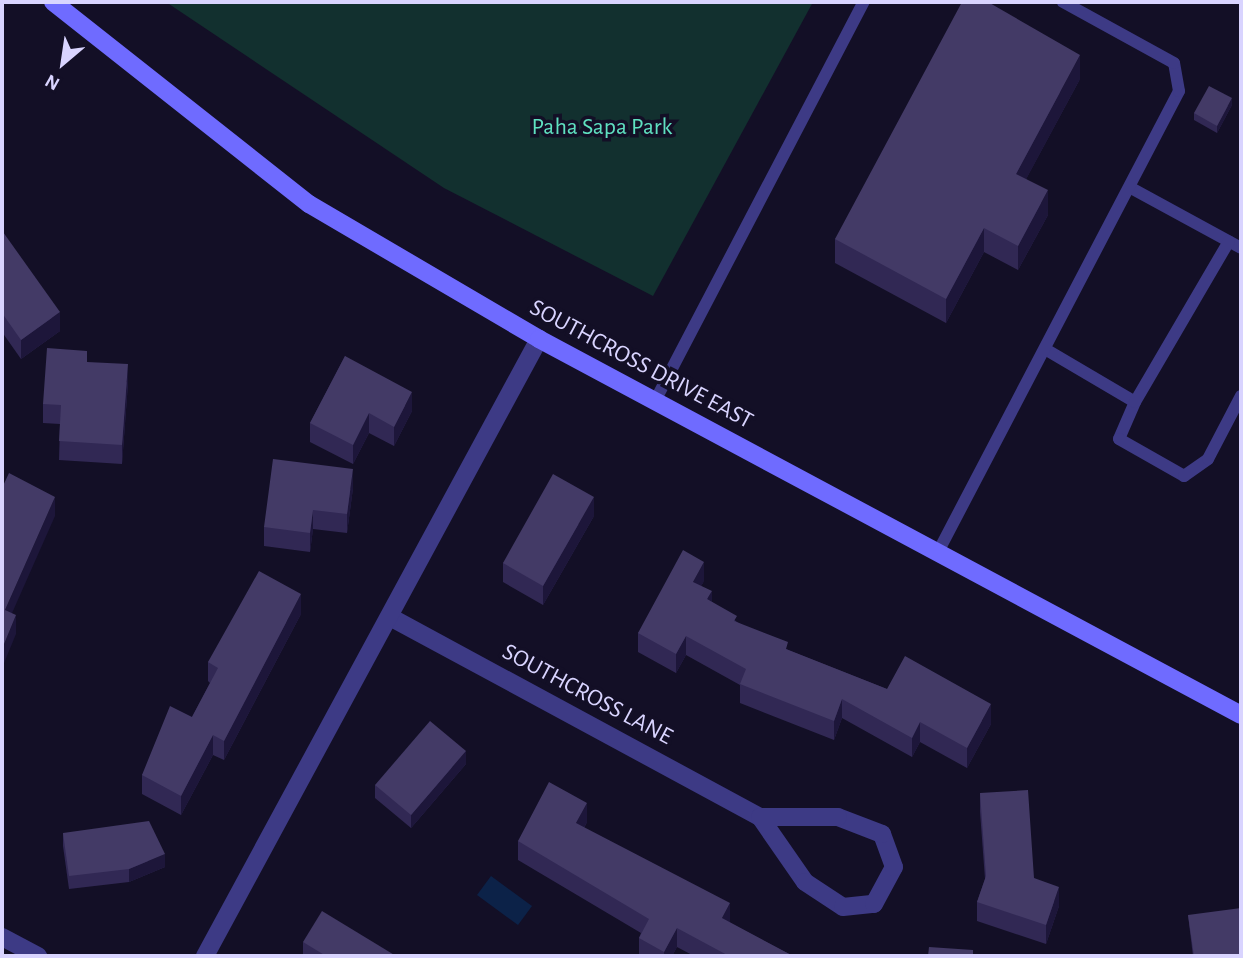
<!DOCTYPE html>
<style>
body{margin:0}
#map{position:relative;width:1243px;height:958px;overflow:hidden;background:#130f26;font-family:"Alegreya Sans",sans-serif}
div>[style]{position:absolute}
.green>*{inset:0;background:#12302f}
.water>*{inset:0;background:#0c2248}
.lane>*{height:12px;margin:-6px;padding:0 6px;transform-origin:6px;border-radius:6px;background:#3d3a85}
.street>*{height:18px;margin:-9px;padding:0 9px;transform-origin:9px;border-radius:9px;background:#3d3a85}
.secondary>*{height:18px;margin:-9px;padding:0 9px;transform-origin:9px;border-radius:9px;background:#6f6bff}
.wall>*{inset:0;background:#312854}
.shaded-wall>*{inset:0;background:#1d163a}
.building>*{inset:0;background:#433a66}
span{translate:-50% -50%;white-space:nowrap;text-align:center;line-height:1.15;-webkit-text-stroke:7px #130f26;paint-order:stroke}
.park-label{font-size:24px;color:#5fe0c0}
.street-label{font-size:24px;color:#d9d4ff}
.frame{position:absolute;inset:0;border:4px solid #d9d4ff;pointer-events:none}
.north{position:absolute;left:28px;top:28px;width:70px;height:70px;-webkit-text-stroke:5px #130f26;paint-order:stroke;rotate:209deg;font-size:19px;font-weight:700;line-height:28px;text-align:center;color:#d9d4ff}
.north::after{content:'';display:block;margin:auto;width:24px;height:32px;background:#d9d4ff;clip-path:polygon(50% 0,100% 100%,50% 72%,0 100%)}
</style>
<div id="map">
<div class="green">
<i style="clip-path:polygon(166px 2px,813px 2px,653px 296px,444px 188px)"></i>
</div>
<div class="water">
<i style="clip-path:polygon(491px 876px,532px 906px,518px 925px,477px 895px)"></i>
</div>
<div class="lane">
<i style="left:1131px;top:188px;width:125px;rotate:28.6deg"></i>
<i style="left:1045px;top:349px;width:104px;rotate:30.5deg"></i>
<i style="left:1135px;top:402px;width:40px;rotate:113.4deg"></i>
<i style="left:1119px;top:439px;width:75px;rotate:29.6deg"></i>
<i style="left:1184px;top:476px;width:29px;rotate:-35deg"></i>
<i style="left:1208px;top:459px;width:71px;rotate:-62.4deg"></i>
<i style="left:655px;top:401px;width:450px;rotate:-62.4deg"></i>
<i style="left:1135px;top:402px;width:186px;rotate:-59.7deg"></i>
<i style="left:938px;top:552px;width:520px;rotate:-62.4deg"></i>
<i style="left:1179px;top:91px;width:28px;rotate:-100deg"></i>
<i style="left:1174px;top:63px;width:127px;rotate:-151.2deg"></i>
</div>
<div class="street">
<i style="left:390px;top:617px;width:421px;rotate:28.4deg"></i>
<i style="left:760px;top:817px;width:79px;rotate:55.3deg"></i>
<i style="left:805px;top:882px;width:45px;rotate:33.3deg"></i>
<i style="left:843px;top:907px;width:31px;rotate:-6deg"></i>
<i style="left:874px;top:904px;width:42px;rotate:-61.6deg"></i>
<i style="left:894px;top:867px;width:35px;rotate:-110deg"></i>
<i style="left:882px;top:834px;width:47px;rotate:-158.9deg"></i>
<i style="left:838px;top:817px;width:78px;rotate:180deg"></i>
<i style="left:2px;top:937px;width:41px;rotate:27.8deg"></i>
<i style="left:205px;top:956px;width:702px;rotate:-61.57deg"></i>
</div>
<div class="secondary">
<i style="left:53px;top:2px;width:326px;rotate:38.3deg"></i>
<i style="left:309px;top:204px;width:267px;rotate:30.4deg"></i>
<i style="left:539px;top:339px;width:796px;rotate:28.17deg"></i>
</div>
<div class="wall">
<i style="clip-path:polygon(1080px 79px,1026px 179px,1048px 215px,1018px 270px,984px 252px,946px 323px,835px 263px,835px 239px)"></i>
<i style="clip-path:polygon(1232px 105px,1217px 133px,1194px 120px,1194px 113px)"></i>
<i style="clip-path:polygon(2px 233px,60px 331px,21px 359px,2px 332px)"></i>
<i style="clip-path:polygon(345px 356px,412px 411px,394px 446px,369px 433px,353px 464px,310px 442px,310px 423px)"></i>
<i style="clip-path:polygon(87px 362px,128px 383px,122px 464px,59px 460px,60px 424px,43px 423px,43px 404px)"></i>
<i style="clip-path:polygon(353px 488px,347px 533px,313px 529px,310px 552px,264px 546px,264px 527px)"></i>
<i style="clip-path:polygon(594px 516px,543px 605px,503px 582px,503px 563px)"></i>
<i style="clip-path:polygon(704px 581px,701px 586px,712px 602px,737px 622px,788px 650px,887px 689px,991px 724px,967px 768px,920px 742px,912px 757px,842px 718px,834px 740px,740px 703px,740px 685px,686px 655px,676px 673px,638px 652px,638px 633px)"></i>
<i style="clip-path:polygon(301px 614px,224px 760px,213px 755px,181px 815px,142px 794px,142px 775px,192px 717px,210px 683px,208px 681px,208px 662px)"></i>
<i style="clip-path:polygon(466px 764px,411px 828px,375px 798px,375px 785px)"></i>
<i style="clip-path:polygon(980px 793px,1034px 878px,1059px 906px,1046px 944px,977px 921px,977px 902px,985px 879px,980px 812px)"></i>
<i style="clip-path:polygon(587px 822px,584px 828px,730px 923px,793px 956px,694px 956px,677px 947px,672px 956px,639px 956px,639px 938px,641px 933px,518px 860px,518px 841px)"></i>
<i style="clip-path:polygon(63px 833px,165px 867px,129px 882px,69px 889px,63px 846px)"></i>
<i style="clip-path:polygon(1188px 915px,1241px 956px,1193px 956px)"></i>
<i style="clip-path:polygon(303px 942px,396px 956px,303px 956px)"></i>
</div>
<div class="shaded-wall">
<i style="clip-path:polygon(1080px 55px,1080px 79px,1016px 198px,1016px 174px)"></i>
<i style="clip-path:polygon(1232px 98px,1232px 105px,1217px 133px,1217px 126px)"></i>
<i style="clip-path:polygon(1048px 190px,1048px 215px,1018px 270px,1018px 246px)"></i>
<i style="clip-path:polygon(984px 228px,984px 252px,946px 323px,946px 299px)"></i>
<i style="clip-path:polygon(60px 312px,60px 331px,21px 359px,21px 340px)"></i>
<i style="clip-path:polygon(128px 364px,128px 383px,122px 464px,122px 445px)"></i>
<i style="clip-path:polygon(412px 392px,412px 411px,394px 446px,394px 427px)"></i>
<i style="clip-path:polygon(369px 413px,369px 433px,353px 464px,353px 445px)"></i>
<i style="clip-path:polygon(353px 469px,353px 488px,347px 533px,347px 514px)"></i>
<i style="clip-path:polygon(55px 497px,55px 516px,5px 629px,5px 610px)"></i>
<i style="clip-path:polygon(594px 497px,594px 516px,543px 605px,543px 586px)"></i>
<i style="clip-path:polygon(313px 510px,313px 529px,310px 552px,310px 533px)"></i>
<i style="clip-path:polygon(704px 562px,704px 581px,693px 601px,693px 582px)"></i>
<i style="clip-path:polygon(712px 591px,712px 610px,707px 599px)"></i>
<i style="clip-path:polygon(301px 594px,301px 614px,224px 760px,224px 741px)"></i>
<i style="clip-path:polygon(16px 615px,16px 634px,2px 668px,2px 649px)"></i>
<i style="clip-path:polygon(686px 636px,686px 655px,676px 673px,676px 654px)"></i>
<i style="clip-path:polygon(842px 699px,842px 718px,834px 740px,834px 721px)"></i>
<i style="clip-path:polygon(991px 704px,991px 724px,967px 768px,967px 748px)"></i>
<i style="clip-path:polygon(920px 722px,920px 742px,912px 757px,912px 738px)"></i>
<i style="clip-path:polygon(213px 735px,213px 755px,181px 815px,181px 796px)"></i>
<i style="clip-path:polygon(466px 751px,466px 764px,411px 828px,411px 815px)"></i>
<i style="clip-path:polygon(587px 803px,587px 822px,576px 843px,576px 823px)"></i>
<i style="clip-path:polygon(165px 854px,165px 867px,129px 882px,129px 869px)"></i>
<i style="clip-path:polygon(1059px 887px,1059px 906px,1046px 944px,1046px 925px)"></i>
<i style="clip-path:polygon(730px 903px,730px 922px,722px 937px,722px 918px)"></i>
<i style="clip-path:polygon(677px 928px,677px 947px,672px 956px,664px 956px,664px 952px)"></i>
</div>
<div class="building">
<i style="clip-path:polygon(962px 2px,988px 2px,1080px 55px,1016px 174px,1048px 190px,1018px 246px,984px 228px,946px 299px,835px 239px)"></i>
<i style="clip-path:polygon(1209px 86px,1232px 98px,1217px 126px,1194px 113px)"></i>
<i style="clip-path:polygon(3px 232px,60px 312px,21px 340px,2px 313px,2px 233px)"></i>
<i style="clip-path:polygon(47px 348px,87px 351px,87px 362px,128px 364px,122px 445px,59px 441px,61px 405px,43px 404px)"></i>
<i style="clip-path:polygon(345px 356px,412px 392px,394px 427px,369px 413px,353px 445px,310px 423px)"></i>
<i style="clip-path:polygon(273px 459px,353px 469px,347px 514px,313px 510px,310px 533px,264px 527px)"></i>
<i style="clip-path:polygon(9px 473px,55px 497px,5px 610px,16px 615px,2px 649px,2px 488px)"></i>
<i style="clip-path:polygon(553px 474px,594px 497px,543px 586px,503px 563px)"></i>
<i style="clip-path:polygon(683px 550px,704px 562px,693px 582px,712px 591px,707px 599px,737px 616px,734px 621px,788px 642px,786px 649px,887px 689px,905px 656px,991px 704px,967px 748px,920px 722px,912px 738px,842px 699px,834px 721px,740px 684px,746px 669px,686px 636px,676px 654px,638px 633px)"></i>
<i style="clip-path:polygon(259px 571px,301px 594px,224px 741px,213px 735px,181px 796px,142px 775px,170px 706px,192px 717px,218px 668px,208px 662px)"></i>
<i style="clip-path:polygon(430px 721px,466px 751px,411px 815px,375px 785px)"></i>
<i style="clip-path:polygon(549px 782px,587px 803px,576px 823px,730px 903px,722px 918px,793px 956px,729px 956px,677px 928px,664px 952px,639px 938px,649px 919px,518px 841px)"></i>
<i style="clip-path:polygon(1028px 790px,1034px 878px,1059px 887px,1046px 925px,977px 902px,986px 876px,980px 793px)"></i>
<i style="clip-path:polygon(149px 821px,165px 854px,129px 869px,69px 876px,63px 833px)"></i>
<i style="clip-path:polygon(1241px 908px,1241px 956px,1194px 956px,1188px 915px)"></i>
<i style="clip-path:polygon(322px 911px,396px 956px,326px 956px,303px 942px)"></i>
<i style="clip-path:polygon(929px 947px,973px 950px,973px 956px,928px 956px)"></i>
</div>
<div class="park-label">
<span style="left:602px;top:128px">Paha Sapa Park</span>
</div>
<div class="street-label">
<span style="left:641px;top:365px;rotate:28deg">SOUTHCROSS DRIVE EAST</span>
<span style="left:587px;top:695px;rotate:28deg">SOUTHCROSS LANE</span>
</div>
<div class="frame"></div>
<div class="north">N</div>
</div>
